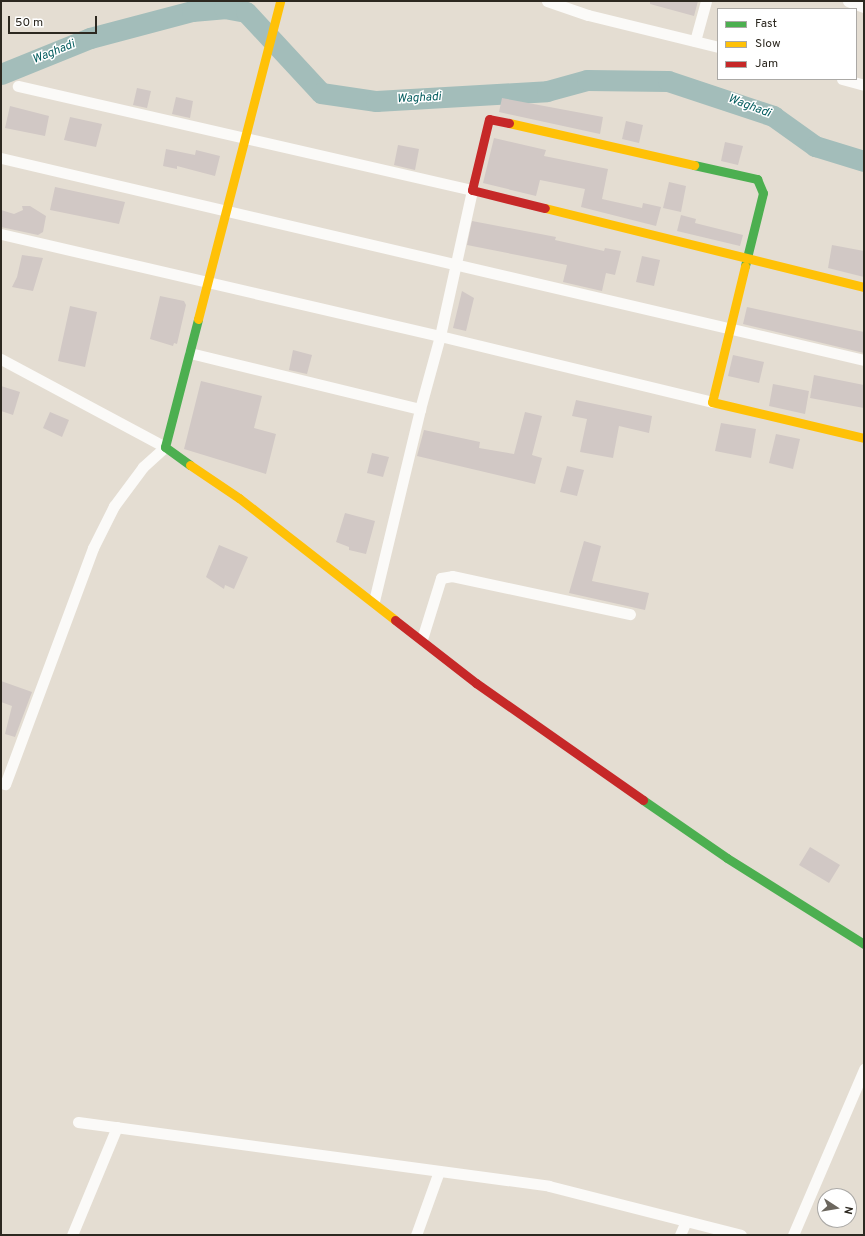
<!DOCTYPE html>
<style>
body{margin:0}
#map{position:relative;width:865px;height:1236px;overflow:hidden;background:#e4ddd2;font-family:Overpass,sans-serif}
div>[style]{position:absolute}
.river>*{height:21px;margin:-10.5px;padding:0 10.5px;transform-origin:10.5px;border-radius:10.5px;background:#a3bdba}
.building>*{inset:0;background:#d1c8c5}
.street>*{height:11px;margin:-5.5px;padding:0 5.5px;transform-origin:5.5px;border-radius:5.5px;background:#fbfaf8}
.fast>*{height:9px;margin:-4.5px;padding:0 4.5px;transform-origin:4.5px;border-radius:4.5px;background:#4caf50}
.slow>*{height:9px;margin:-4.5px;padding:0 4.5px;transform-origin:4.5px;border-radius:4.5px;background:#ffc107}
.jam>*{height:9px;margin:-4.5px;padding:0 4.5px;transform-origin:4.5px;border-radius:4.5px;background:#c62828}
span{translate:-50% -50%;white-space:nowrap;text-align:center;line-height:1.15;-webkit-text-stroke:3px #fff;paint-order:stroke}
.water-label{font-size:12px;color:#055d5f;font-style:italic}
.frame{position:absolute;inset:0;border:2px solid #2c2820;pointer-events:none}
.legend{position:absolute;left:717px;top:8px;width:140px;height:72px;box-sizing:border-box;background:#fff;border:1px solid #aba9a6;margin:0;padding:5px 7px;list-style:none;font-size:12px;color:#2c2820}
.legend li{display:flex;align-items:center;gap:8px;height:20px}
.legend b{width:20px;border:1px solid #aba9a6}
.north{position:absolute;left:817px;top:1188px;width:40px;height:40px;box-sizing:border-box;background:#fff;border:1px solid #aba9a6;border-radius:50%;rotate:102deg;font-size:11px;font-weight:700;line-height:16px;text-align:center;color:#2c2820}
.north::after{content:'';display:block;margin:auto;width:14px;height:18px;background:#6c675e;clip-path:polygon(50% 0,100% 100%,50% 72%,0 100%)}
.scale{position:absolute;left:8px;top:16px;width:89px;height:18px;box-sizing:border-box;border:2px solid #2c2820;border-top:0;padding-left:5px;font-size:12px;line-height:14px;white-space:nowrap;color:#2c2820;-webkit-text-stroke:3px #fff;paint-order:stroke}
</style>
<div id="map">
<div class="river">
<i style="left:1px;top:74px;width:96px;rotate:-22deg"></i>
<i style="left:90px;top:38px;width:106px;rotate:-14.8deg"></i>
<i style="left:192px;top:11px;width:32px;rotate:-5deg"></i>
<i style="left:224px;top:8px;width:22px;rotate:10deg"></i>
<i style="left:246px;top:12px;width:110px;rotate:47.2deg"></i>
<i style="left:321px;top:93px;width:56px;rotate:8.3deg"></i>
<i style="left:376px;top:101px;width:171px;rotate:-3.3deg"></i>
<i style="left:547px;top:91px;width:41px;rotate:-15.4deg"></i>
<i style="left:587px;top:80px;width:81px;rotate:0.7deg"></i>
<i style="left:668px;top:81px;width:111px;rotate:18.4deg"></i>
<i style="left:773px;top:116px;width:52px;rotate:35.5deg"></i>
<i style="left:815px;top:146px;width:51px;rotate:17deg"></i>
</div>
<div class="building">
<i style="clip-path:polygon(650px 1px,698px 1px,694px 16px,650px 4px)"></i>
<i style="clip-path:polygon(137px 88px,151px 91px,147px 108px,133px 105px)"></i>
<i style="clip-path:polygon(176px 97px,193px 101px,190px 118px,172px 114px)"></i>
<i style="clip-path:polygon(502px 98px,603px 117px,600px 134px,499px 112px)"></i>
<i style="clip-path:polygon(10px 106px,49px 116px,45px 136px,5px 128px)"></i>
<i style="clip-path:polygon(70px 117px,102px 124px,96px 147px,64px 140px)"></i>
<i style="clip-path:polygon(626px 121px,643px 125px,639px 143px,622px 139px)"></i>
<i style="clip-path:polygon(494px 138px,546px 150px,544px 156px,608px 169px,602px 199px,642px 208px,643px 203px,661px 207px,656px 226px,581px 207px,585px 189px,540px 180px,536px 196px,483px 183px)"></i>
<i style="clip-path:polygon(725px 142px,743px 146px,738px 165px,721px 161px)"></i>
<i style="clip-path:polygon(398px 145px,419px 149px,415px 170px,394px 165px)"></i>
<i style="clip-path:polygon(166px 149px,195px 155px,196px 150px,220px 156px,215px 176px,177px 166px,177px 169px,163px 166px)"></i>
<i style="clip-path:polygon(669px 182px,686px 186px,681px 212px,663px 208px)"></i>
<i style="clip-path:polygon(55px 187px,125px 202px,119px 224px,50px 210px)"></i>
<i style="clip-path:polygon(22px 206px,30px 206px,46px 216px,43px 232px,38px 235px,1px 227px,1px 210px,14px 214px,23px 210px)"></i>
<i style="clip-path:polygon(681px 215px,696px 219px,695px 223px,743px 235px,740px 246px,677px 231px)"></i>
<i style="clip-path:polygon(472px 221px,556px 237px,555px 240px,604px 251px,605px 248px,621px 251px,615px 275px,606px 273px,602px 291px,563px 282px,567px 265px,467px 245px)"></i>
<i style="clip-path:polygon(832px 245px,864px 251px,864px 277px,828px 268px)"></i>
<i style="clip-path:polygon(22px 255px,43px 258px,33px 291px,12px 287px,17px 277px)"></i>
<i style="clip-path:polygon(642px 256px,660px 260px,654px 286px,636px 282px)"></i>
<i style="clip-path:polygon(462px 291px,474px 298px,466px 331px,453px 328px)"></i>
<i style="clip-path:polygon(160px 296px,184px 301px,186px 305px,177px 344px,174px 343px,173px 346px,150px 339px)"></i>
<i style="clip-path:polygon(70px 306px,97px 312px,85px 367px,58px 361px)"></i>
<i style="clip-path:polygon(747px 307px,864px 332px,864px 353px,743px 324px)"></i>
<i style="clip-path:polygon(293px 350px,312px 355px,307px 374px,289px 370px)"></i>
<i style="clip-path:polygon(733px 355px,764px 362px,759px 383px,728px 376px)"></i>
<i style="clip-path:polygon(814px 375px,864px 385px,864px 408px,810px 398px)"></i>
<i style="clip-path:polygon(201px 381px,262px 396px,254px 428px,276px 434px,266px 474px,184px 449px)"></i>
<i style="clip-path:polygon(773px 384px,809px 391px,805px 414px,769px 406px)"></i>
<i style="clip-path:polygon(1px 386px,20px 392px,13px 415px,1px 411px)"></i>
<i style="clip-path:polygon(576px 400px,652px 416px,649px 433px,619px 426px,613px 458px,580px 452px,587px 419px,572px 416px)"></i>
<i style="clip-path:polygon(50px 412px,69px 420px,62px 437px,43px 428px)"></i>
<i style="clip-path:polygon(525px 412px,542px 416px,532px 455px,542px 458px,535px 484px,417px 456px,424px 430px,480px 442px,479px 448px,514px 454px)"></i>
<i style="clip-path:polygon(721px 423px,756px 429px,751px 458px,715px 451px)"></i>
<i style="clip-path:polygon(776px 434px,800px 439px,793px 469px,769px 463px)"></i>
<i style="clip-path:polygon(372px 453px,389px 457px,383px 477px,367px 473px)"></i>
<i style="clip-path:polygon(567px 466px,584px 470px,577px 496px,560px 492px)"></i>
<i style="clip-path:polygon(345px 513px,375px 521px,366px 554px,349px 550px,349px 547px,336px 542px)"></i>
<i style="clip-path:polygon(584px 541px,601px 546px,592px 581px,649px 593px,645px 610px,569px 593px)"></i>
<i style="clip-path:polygon(219px 545px,248px 557px,234px 589px,225px 585px,224px 589px,206px 577px)"></i>
<i style="clip-path:polygon(1px 681px,32px 692px,15px 737px,5px 734px,12px 706px,1px 702px)"></i>
<i style="clip-path:polygon(810px 847px,840px 865px,829px 883px,799px 865px)"></i>
</div>
<div class="street">
<i style="left:547px;top:1px;width:43px;rotate:18.9deg"></i>
<i style="left:588px;top:15px;width:134px;rotate:13.8deg"></i>
<i style="left:848px;top:1px;width:17px;rotate:21deg"></i>
<i style="left:695px;top:41px;width:41px;rotate:-74.6deg"></i>
<i style="left:842px;top:79px;width:23px;rotate:15deg"></i>
<i style="left:1px;top:158px;width:886px;rotate:13.17deg"></i>
<i style="left:1px;top:234px;width:451px;rotate:13.1deg"></i>
<i style="left:440px;top:336px;width:149px;rotate:-77.6deg"></i>
<i style="left:472px;top:190px;width:466px;rotate:-167.1deg"></i>
<i style="left:190px;top:353px;width:237px;rotate:13.7deg"></i>
<i style="left:420px;top:409px;width:76px;rotate:-74.7deg"></i>
<i style="left:440px;top:336px;width:280px;rotate:13.6deg"></i>
<i style="left:1px;top:359px;width:186px;rotate:28.2deg"></i>
<i style="left:165px;top:447px;width:30px;rotate:138deg"></i>
<i style="left:143px;top:467px;width:49px;rotate:126.6deg"></i>
<i style="left:114px;top:506px;width:47px;rotate:116.6deg"></i>
<i style="left:93px;top:548px;width:252px;rotate:110.4deg"></i>
<i style="left:5px;top:784px;width:4px;rotate:-166deg"></i>
<i style="left:374px;top:601px;width:197px;rotate:-76.5deg"></i>
<i style="left:422px;top:639px;width:64px;rotate:-72.7deg"></i>
<i style="left:441px;top:578px;width:11px;rotate:-10deg"></i>
<i style="left:452px;top:576px;width:182px;rotate:12.1deg"></i>
<i style="left:78px;top:1122px;width:475px;rotate:7.7deg"></i>
<i style="left:549px;top:1186px;width:198px;rotate:14.3deg"></i>
<i style="left:72px;top:1235px;width:117px;rotate:-67.4deg"></i>
<i style="left:416px;top:1235px;width:68px;rotate:-70.2deg"></i>
<i style="left:680px;top:1235px;width:13px;rotate:-67deg"></i>
<i style="left:793px;top:1235px;width:181px;rotate:-66.8deg"></i>
</div>
<div class="fast">
<i style="left:694px;top:165px;width:65px;rotate:12.5deg"></i>
<i style="left:757px;top:179px;width:15px;rotate:67deg"></i>
<i style="left:763px;top:193px;width:75px;rotate:103.9deg"></i>
<i style="left:190px;top:465px;width:31px;rotate:-144deg"></i>
<i style="left:165px;top:447px;width:132px;rotate:-75.5deg"></i>
<i style="left:643px;top:800px;width:102px;rotate:34.6deg"></i>
<i style="left:727px;top:858px;width:162px;rotate:32.1deg"></i>
</div>
<div class="slow">
<i style="left:509px;top:123px;width:190px;rotate:12.8deg"></i>
<i style="left:545px;top:208px;width:329px;rotate:13.9deg"></i>
<i style="left:745px;top:266px;width:140px;rotate:103.6deg"></i>
<i style="left:712px;top:402px;width:156px;rotate:13.3deg"></i>
<i style="left:198px;top:319px;width:328px;rotate:-75.5deg"></i>
<i style="left:190px;top:465px;width:59px;rotate:34deg"></i>
<i style="left:239px;top:498px;width:198px;rotate:38deg"></i>
</div>
<div class="jam">
<i style="left:509px;top:123px;width:20px;rotate:-169deg"></i>
<i style="left:489px;top:119px;width:73px;rotate:103.5deg"></i>
<i style="left:472px;top:190px;width:75px;rotate:13.9deg"></i>
<i style="left:395px;top:620px;width:103px;rotate:37.9deg"></i>
<i style="left:476px;top:683px;width:204px;rotate:35deg"></i>
</div>
<div class="water-label">
<span style="left:54px;top:53px;rotate:-22deg">Waghadi</span>
<span style="left:419px;top:99px;rotate:-3deg">Waghadi</span>
<span style="left:749px;top:107px;rotate:21deg">Waghadi</span>
</div>
<div class="frame"></div>
<ul class="legend">
<li><b style="height:5px;background:#4caf50"></b>Fast</li>
<li><b style="height:5px;background:#ffc107"></b>Slow</li>
<li><b style="height:5px;background:#c62828"></b>Jam</li>
</ul>
<div class="north">N</div>
<div class="scale">50 m</div>
</div>
